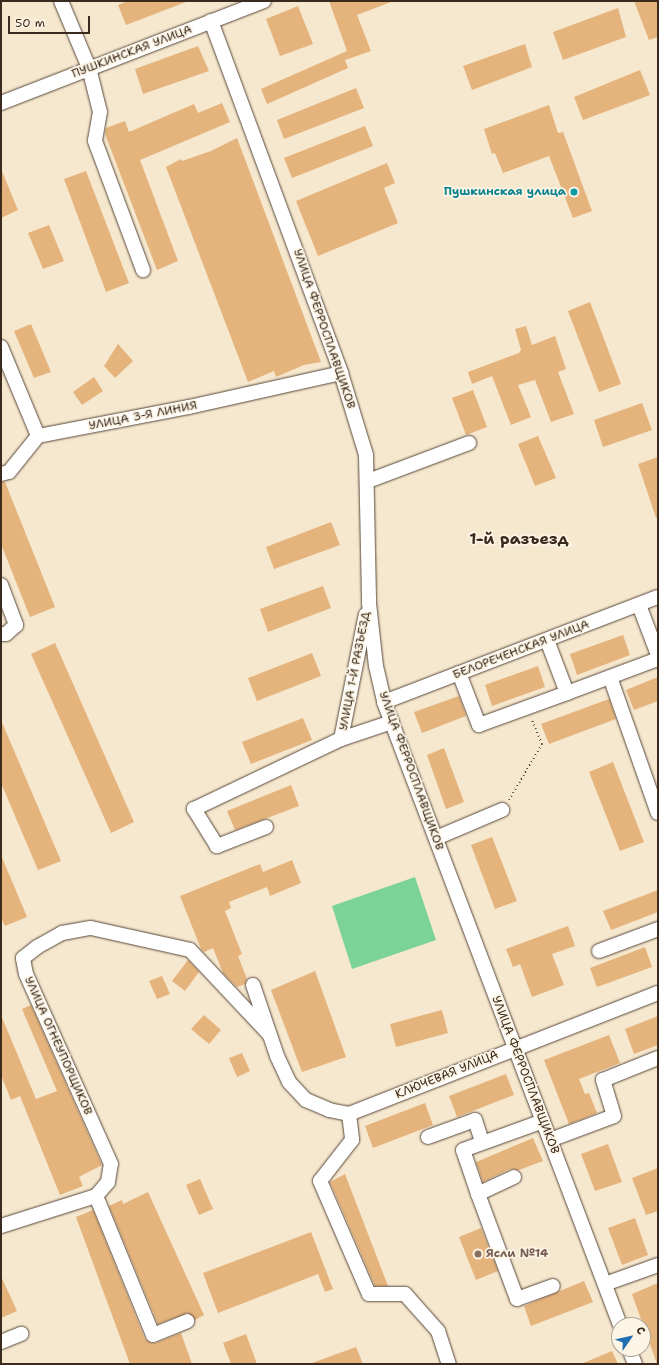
<!DOCTYPE html>
<meta charset="utf-8">
<style>
body{margin:0}
#map{position:relative;width:659px;height:1365px;overflow:hidden;background:#f6e8cf;font-family:"Shantell Sans",sans-serif}
div>[style]{position:absolute}
.green>*{inset:0;background:#7bd398}
.building>*{inset:0;background:#e5b37c}
.path>*{height:2px;margin-top:-1px;transform-origin:0;background:repeating-linear-gradient(90deg,#574639 0 1px,transparent 0 4px)}
.roads{filter:drop-shadow(0 0 1px #574639) drop-shadow(0 0 1px #574639)}
.minor>*{height:14px;margin:-7px;padding:0 7px;transform-origin:7px;border-radius:7px;background:#fff}
.dots>*{width:11px;height:11px;translate:-50% -50%;box-sizing:border-box;border:2px solid #fcf5e5;border-radius:50%}
span{translate:-50% -50%;white-space:nowrap;text-align:center;line-height:1.15;-webkit-text-stroke:3.5px #fcf5e5;paint-order:stroke}
.street-label{font-size:12px;color:#3b2a1e}
.culture-label{font-size:12px;color:#0d838f;font-weight:700}
.right{translate:-100% -50%;text-align:right}
.education-label{font-size:12px;color:#785e54;font-weight:700}
.left{translate:0 -50%;text-align:left}
.district-label{font-size:16px;color:#3b2a1e;font-weight:700}
.frame{position:absolute;inset:0;border:2px solid #3b2a1e;pointer-events:none}
.north{position:absolute;left:611px;top:1317px;width:40px;height:40px;box-sizing:border-box;background:#fcf5e5;border:1px solid #afa495;border-radius:50%;rotate:56deg;font-size:11px;font-weight:700;line-height:16px;text-align:center;color:#3b2a1e}
.north::after{content:'';display:block;margin:auto;width:14px;height:18px;background:#1f6fb2;clip-path:polygon(50% 0,100% 100%,50% 72%,0 100%)}
.scale{position:absolute;left:8px;top:16px;width:82px;height:18px;box-sizing:border-box;border:2px solid #3b2a1e;border-top:0;padding-left:5px;font-size:12px;line-height:14px;white-space:nowrap;color:#3b2a1e;-webkit-text-stroke:3px #fcf5e5;paint-order:stroke}
</style>
<div id="map">
<div class="green">
<i style="clip-path:polygon(415px 877px,436px 940px,352px 969px,332px 906px)"></i>
</div>
<div class="building">
<i style="clip-path:polygon(128px 1px,186px 1px,186px 2px,126px 25px,118px 5px)"></i>
<i style="clip-path:polygon(329px 1px,391px 2px,357px 15px,371px 51px,345px 60px,348px 68px,267px 104px,261px 89px,347px 51px)"></i>
<i style="clip-path:polygon(634px 1px,658px 1px,658px 37px,649px 40px)"></i>
<i style="clip-path:polygon(298px 6px,313px 44px,280px 56px,266px 19px)"></i>
<i style="clip-path:polygon(618px 8px,626px 37px,563px 60px,553px 32px)"></i>
<i style="clip-path:polygon(525px 44px,532px 67px,472px 90px,463px 66px)"></i>
<i style="clip-path:polygon(198px 46px,209px 71px,143px 94px,135px 69px)"></i>
<i style="clip-path:polygon(640px 70px,650px 95px,583px 120px,574px 97px)"></i>
<i style="clip-path:polygon(356px 88px,364px 108px,284px 139px,277px 120px)"></i>
<i style="clip-path:polygon(222px 103px,230px 122px,140px 160px,178px 261px,157px 270px,105px 134px,106px 128px,125px 121px,129px 132px,194px 104px,198px 113px)"></i>
<i style="clip-path:polygon(549px 105px,558px 133px,563px 132px,592px 211px,573px 218px,549px 156px,503px 173px,495px 153px,492px 154px,484px 129px)"></i>
<i style="clip-path:polygon(365px 126px,373px 146px,292px 178px,284px 158px)"></i>
<i style="clip-path:polygon(237px 138px,321px 362px,304px 365px,276px 377px,274px 371px,248px 382px,166px 167px,181px 159px,182px 161px,211px 151px)"></i>
<i style="clip-path:polygon(387px 163px,395px 183px,384px 188px,398px 223px,318px 256px,296px 201px)"></i>
<i style="clip-path:polygon(1px 169px,18px 210px,1px 218px)"></i>
<i style="clip-path:polygon(86px 171px,129px 283px,106px 292px,64px 179px)"></i>
<i style="clip-path:polygon(49px 225px,64px 261px,43px 269px,28px 233px)"></i>
<i style="clip-path:polygon(590px 302px,621px 384px,599px 392px,568px 311px)"></i>
<i style="clip-path:polygon(31px 324px,51px 372px,34px 378px,14px 331px)"></i>
<i style="clip-path:polygon(526px 326px,532px 345px,555px 336px,566px 369px,558px 372px,574px 414px,551px 422px,535px 380px,518px 385px,531px 417px,511px 425px,492px 376px,472px 384px,468px 372px,519px 353px,521px 350px,515px 329px)"></i>
<i style="clip-path:polygon(118px 344px,133px 361px,115px 378px,104px 366px)"></i>
<i style="clip-path:polygon(94px 377px,103px 391px,82px 405px,73px 392px)"></i>
<i style="clip-path:polygon(473px 390px,487px 427px,466px 435px,452px 398px)"></i>
<i style="clip-path:polygon(642px 403px,652px 430px,603px 447px,594px 420px)"></i>
<i style="clip-path:polygon(538px 436px,556px 478px,535px 486px,518px 444px)"></i>
<i style="clip-path:polygon(658px 457px,658px 517px,656px 518px,638px 464px)"></i>
<i style="clip-path:polygon(1px 482px,5px 482px,55px 607px,30px 617px,1px 544px)"></i>
<i style="clip-path:polygon(331px 522px,340px 545px,274px 569px,266px 547px)"></i>
<i style="clip-path:polygon(323px 586px,331px 608px,268px 632px,260px 609px)"></i>
<i style="clip-path:polygon(623px 635px,630px 655px,577px 675px,570px 654px)"></i>
<i style="clip-path:polygon(55px 643px,134px 822px,111px 833px,31px 654px)"></i>
<i style="clip-path:polygon(312px 653px,321px 676px,257px 701px,248px 678px)"></i>
<i style="clip-path:polygon(538px 666px,545px 687px,492px 706px,485px 685px)"></i>
<i style="clip-path:polygon(658px 677px,658px 701px,634px 710px,626px 690px)"></i>
<i style="clip-path:polygon(459px 696px,466px 716px,422px 733px,414px 712px)"></i>
<i style="clip-path:polygon(609px 699px,616px 719px,549px 744px,541px 724px)"></i>
<i style="clip-path:polygon(303px 718px,312px 740px,251px 764px,242px 742px)"></i>
<i style="clip-path:polygon(1px 720px,61px 861px,38px 870px,1px 783px)"></i>
<i style="clip-path:polygon(444px 748px,464px 802px,446px 809px,427px 755px)"></i>
<i style="clip-path:polygon(613px 762px,644px 842px,620px 851px,589px 772px)"></i>
<i style="clip-path:polygon(291px 785px,299px 806px,235px 830px,227px 811px)"></i>
<i style="clip-path:polygon(492px 837px,517px 901px,495px 909px,471px 845px)"></i>
<i style="clip-path:polygon(1px 855px,27px 917px,5px 926px,1px 918px)"></i>
<i style="clip-path:polygon(292px 860px,301px 883px,270px 896px,267px 887px,229px 902px,231px 908px,225px 911px,242px 954px,238px 956px,247px 979px,245px 984px,237px 987px,223px 973px,213px 948px,204px 952px,201px 949px,180px 896px,260px 864px,263px 872px)"></i>
<i style="clip-path:polygon(658px 890px,658px 912px,611px 930px,603px 911px)"></i>
<i style="clip-path:polygon(568px 926px,575px 946px,552px 954px,564px 985px,532px 997px,520px 964px,513px 967px,506px 949px)"></i>
<i style="clip-path:polygon(645px 947px,652px 967px,597px 987px,590px 968px)"></i>
<i style="clip-path:polygon(188px 960px,199px 972px,185px 991px,172px 981px)"></i>
<i style="clip-path:polygon(315px 971px,346px 1057px,302px 1072px,271px 990px)"></i>
<i style="clip-path:polygon(162px 976px,170px 994px,157px 999px,149px 981px)"></i>
<i style="clip-path:polygon(31px 1005px,102px 1165px,79px 1177px,83px 1186px,60px 1195px,20px 1096px,11px 1100px,1px 1075px,1px 1015px,36px 1099px,57px 1091px,22px 1009px)"></i>
<i style="clip-path:polygon(442px 1010px,448px 1033px,396px 1047px,390px 1024px)"></i>
<i style="clip-path:polygon(204px 1015px,221px 1030px,209px 1044px,191px 1029px)"></i>
<i style="clip-path:polygon(658px 1016px,658px 1045px,634px 1054px,625px 1029px)"></i>
<i style="clip-path:polygon(609px 1035px,620px 1063px,579px 1079px,585px 1094px,589px 1093px,597px 1113px,569px 1124px,544px 1060px)"></i>
<i style="clip-path:polygon(242px 1053px,250px 1071px,237px 1077px,229px 1058px)"></i>
<i style="clip-path:polygon(506px 1074px,514px 1095px,457px 1117px,449px 1096px)"></i>
<i style="clip-path:polygon(425px 1103px,433px 1125px,373px 1148px,365px 1126px)"></i>
<i style="clip-path:polygon(533px 1138px,543px 1161px,519px 1170px,510px 1169px,483px 1182px,476px 1162px)"></i>
<i style="clip-path:polygon(608px 1144px,622px 1182px,595px 1191px,581px 1154px)"></i>
<i style="clip-path:polygon(658px 1168px,658px 1211px,646px 1215px,632px 1178px)"></i>
<i style="clip-path:polygon(345px 1174px,388px 1286px,375px 1286px,330px 1182px)"></i>
<i style="clip-path:polygon(200px 1179px,213px 1209px,199px 1215px,186px 1185px)"></i>
<i style="clip-path:polygon(148px 1192px,204px 1315px,195px 1320px,188px 1313px,158px 1324px,109px 1206px,122px 1200px,123px 1204px)"></i>
<i style="clip-path:polygon(93px 1210px,145px 1339px,151px 1343px,156px 1343px,181px 1333px,192px 1364px,130px 1364px,76px 1217px)"></i>
<i style="clip-path:polygon(635px 1218px,648px 1255px,622px 1265px,608px 1228px)"></i>
<i style="clip-path:polygon(481px 1228px,498px 1271px,476px 1280px,459px 1237px)"></i>
<i style="clip-path:polygon(311px 1232px,333px 1289px,325px 1292px,318px 1274px,218px 1313px,203px 1273px)"></i>
<i style="clip-path:polygon(1px 1276px,17px 1311px,1px 1318px)"></i>
<i style="clip-path:polygon(584px 1281px,593px 1302px,531px 1326px,524px 1306px)"></i>
<i style="clip-path:polygon(658px 1283px,658px 1364px,657px 1364px,632px 1294px)"></i>
<i style="clip-path:polygon(246px 1334px,257px 1364px,231px 1364px,223px 1343px)"></i>
<i style="clip-path:polygon(356px 1347px,363px 1364px,313px 1364px,312px 1363px)"></i>
<i style="clip-path:polygon(612px 1351px,618px 1364px,581px 1364px)"></i>
</div>
<div class="path">
<i style="left:509px;top:800px;width:65px;rotate:-59.5deg"></i>
<i style="left:542px;top:744px;width:28px;rotate:-113deg"></i>
</div>
<div class="roads">
<div class="minor">
<i style="left:61px;top:1px;width:73px;rotate:67.3deg"></i>
<i style="left:89px;top:68px;width:45px;rotate:76deg"></i>
<i style="left:100px;top:112px;width:29px;rotate:100deg"></i>
<i style="left:95px;top:141px;width:138px;rotate:69.6deg"></i>
<i style="left:211px;top:21px;width:375px;rotate:69.7deg"></i>
<i style="left:341px;top:373px;width:86px;rotate:73deg"></i>
<i style="left:366px;top:455px;width:148px;rotate:88.8deg"></i>
<i style="left:369px;top:603px;width:63px;rotate:83.7deg"></i>
<i style="left:376px;top:666px;width:37px;rotate:77deg"></i>
<i style="left:384px;top:702px;width:666px;rotate:69.25deg"></i>
<i style="left:1px;top:103px;width:282px;rotate:-21.2deg"></i>
<i style="left:1px;top:347px;width:96px;rotate:67.4deg"></i>
<i style="left:38px;top:436px;width:154px;rotate:-10.9deg"></i>
<i style="left:189px;top:407px;width:156px;rotate:-12.6deg"></i>
<i style="left:1px;top:474px;width:8px;rotate:-14deg"></i>
<i style="left:9px;top:472px;width:46px;rotate:-51.1deg"></i>
<i style="left:368px;top:481px;width:108px;rotate:-20.6deg"></i>
<i style="left:1px;top:585px;width:43px;rotate:69.4deg"></i>
<i style="left:16px;top:625px;width:13px;rotate:138deg"></i>
<i style="left:6px;top:634px;width:5px;rotate:180deg"></i>
<i style="left:639px;top:605px;width:53px;rotate:69.2deg"></i>
<i style="left:547px;top:640px;width:57px;rotate:69.3deg"></i>
<i style="left:567px;top:693px;width:97px;rotate:-20.5deg"></i>
<i style="left:459px;top:673px;width:56px;rotate:69deg"></i>
<i style="left:479px;top:725px;width:94px;rotate:-20deg"></i>
<i style="left:610px;top:677px;width:144px;rotate:70.6deg"></i>
<i style="left:384px;top:702px;width:293px;rotate:-21deg"></i>
<i style="left:341px;top:739px;width:127px;rotate:-78.7deg"></i>
<i style="left:266px;top:827px;width:53px;rotate:158.8deg"></i>
<i style="left:217px;top:846px;width:44px;rotate:-121.9deg"></i>
<i style="left:194px;top:809px;width:163px;rotate:-25.5deg"></i>
<i style="left:341px;top:739px;width:54px;rotate:-18.4deg"></i>
<i style="left:436px;top:838px;width:72px;rotate:-23deg"></i>
<i style="left:599px;top:951px;width:63px;rotate:-20.4deg"></i>
<i style="left:253px;top:985px;width:75px;rotate:71.3deg"></i>
<i style="left:277px;top:1056px;width:29px;rotate:65deg"></i>
<i style="left:289px;top:1082px;width:25px;rotate:47deg"></i>
<i style="left:306px;top:1100px;width:25px;rotate:23deg"></i>
<i style="left:329px;top:1110px;width:20px;rotate:11deg"></i>
<i style="left:349px;top:1114px;width:332px;rotate:-21.4deg"></i>
<i style="left:349px;top:1114px;width:26px;rotate:83deg"></i>
<i style="left:352px;top:1140px;width:52px;rotate:128deg"></i>
<i style="left:320px;top:1181px;width:123px;rotate:66.6deg"></i>
<i style="left:369px;top:1294px;width:36px"></i>
<i style="left:405px;top:1294px;width:50px;rotate:48.3deg"></i>
<i style="left:438px;top:1331px;width:35px;rotate:72deg"></i>
<i style="left:428px;top:1137px;width:50px;rotate:-19.9deg"></i>
<i style="left:475px;top:1120px;width:23px;rotate:72deg"></i>
<i style="left:550px;top:1140px;width:68px;rotate:-20.6deg"></i>
<i style="left:614px;top:1116px;width:38px;rotate:-107deg"></i>
<i style="left:603px;top:1080px;width:59px;rotate:-21.8deg"></i>
<i style="left:514px;top:1177px;width:40px;rotate:155deg"></i>
<i style="left:478px;top:1194px;width:46px;rotate:-108.8deg"></i>
<i style="left:463px;top:1150px;width:85px;rotate:-19.9deg"></i>
<i style="left:478px;top:1194px;width:112px;rotate:69.6deg"></i>
<i style="left:517px;top:1299px;width:38px;rotate:-20deg"></i>
<i style="left:96px;top:1196px;width:150px;rotate:67.7deg"></i>
<i style="left:153px;top:1335px;width:37px;rotate:-22deg"></i>
<i style="left:1px;top:1226px;width:100px;rotate:-17.5deg"></i>
<i style="left:96px;top:1196px;width:18px;rotate:-49deg"></i>
<i style="left:108px;top:1182px;width:18px;rotate:-81deg"></i>
<i style="left:111px;top:1164px;width:208px;rotate:-114.1deg"></i>
<i style="left:26px;top:974px;width:16px;rotate:-101deg"></i>
<i style="left:23px;top:958px;width:18px;rotate:-38deg"></i>
<i style="left:37px;top:947px;width:29px;rotate:-29deg"></i>
<i style="left:62px;top:933px;width:29px;rotate:-10deg"></i>
<i style="left:91px;top:928px;width:101px;rotate:12.5deg"></i>
<i style="left:190px;top:950px;width:115px;rotate:46.8deg"></i>
<i style="left:605px;top:1284px;width:56px;rotate:-19.7deg"></i>
<i style="left:1px;top:1342px;width:22px;rotate:-22deg"></i>
<i style="left:629px;top:1349px;width:16px;rotate:68deg"></i>
</div>
</div>
<div class="dots">
<i style="left:574px;top:192px;background:#0f9aa8"></i>
<i style="left:478px;top:1254px;background:#8d6e63"></i>
</div>
<div class="street-label">
<span style="left:132px;top:52px;rotate:-21deg">ПУШКИНСКАЯ УЛИЦА</span>
<span style="left:324px;top:329px;rotate:71deg">УЛИЦА ФЕРРОСПЛАВЩИКОВ</span>
<span style="left:143px;top:416px;rotate:-11deg">УЛИЦА 3-Я ЛИНИЯ</span>
<span style="left:521px;top:650px;rotate:-21deg">БЕЛОРЕЧЕНСКАЯ УЛИЦА</span>
<span style="left:355px;top:671px;rotate:-79deg">УЛИЦА 1-Й РАЗЪЕЗД</span>
<span style="left:411px;top:771px;rotate:70deg">УЛИЦА ФЕРРОСПЛАВЩИКОВ</span>
<span style="left:58px;top:1046px;rotate:66deg">УЛИЦА ОГНЕУПОРЩИКОВ</span>
<span style="left:447px;top:1075px;rotate:-22deg">КЛЮЧЕВАЯ УЛИЦА</span>
<span style="left:525px;top:1075px;rotate:69deg">УЛИЦА ФЕРРОСПЛАВЩИКОВ</span>
</div>
<div class="culture-label">
<span class="right" style="left:566px;top:192px">Пушкинская улица</span>
</div>
<div class="education-label">
<span class="left" style="left:486px;top:1254px">Ясли №14</span>
</div>
<div class="district-label">
<span style="left:519px;top:539px">1-й разъезд</span>
</div>
<div class="frame"></div>
<div class="north">С</div>
<div class="scale">50 m</div>
</div>
